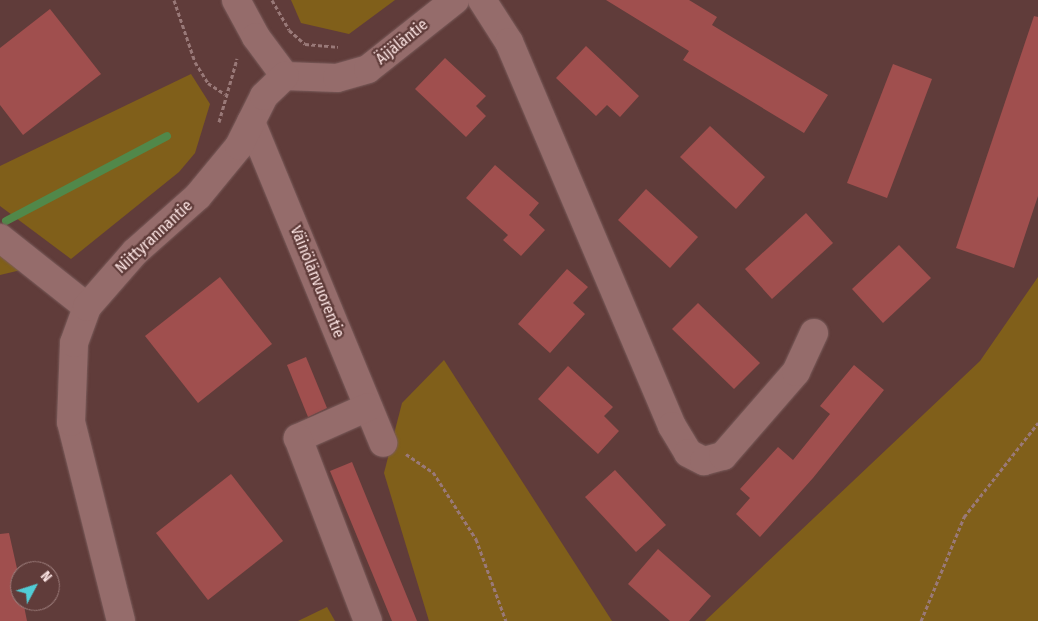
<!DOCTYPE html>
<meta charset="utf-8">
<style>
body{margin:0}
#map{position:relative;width:1038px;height:621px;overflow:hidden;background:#603c3a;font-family:"Fira Sans Condensed",sans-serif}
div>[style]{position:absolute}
.green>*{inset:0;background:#805f1a}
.stream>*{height:8px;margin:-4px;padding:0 4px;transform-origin:4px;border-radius:4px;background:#51884a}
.building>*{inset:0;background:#a04f4e}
.path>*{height:3px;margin-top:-1.5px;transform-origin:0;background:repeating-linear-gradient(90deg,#997978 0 4px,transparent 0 6.5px)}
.roads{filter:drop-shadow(0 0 1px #7a5c5b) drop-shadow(0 0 1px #7a5c5b)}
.minor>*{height:28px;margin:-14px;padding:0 14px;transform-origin:14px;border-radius:14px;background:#956c6b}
span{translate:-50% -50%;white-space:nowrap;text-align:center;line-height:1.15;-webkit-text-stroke:4.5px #603c3a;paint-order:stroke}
.street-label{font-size:16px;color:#fbe3e2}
.north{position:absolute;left:10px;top:561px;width:50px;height:50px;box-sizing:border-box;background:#603c3a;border:1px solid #9e7f7d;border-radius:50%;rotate:50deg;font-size:14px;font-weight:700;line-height:20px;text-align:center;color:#fbe3e2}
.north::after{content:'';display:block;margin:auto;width:18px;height:22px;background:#51ccd5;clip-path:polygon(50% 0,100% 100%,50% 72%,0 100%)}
</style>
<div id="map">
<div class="green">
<i style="clip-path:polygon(291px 0,395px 0,349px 34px,301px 23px)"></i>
<i style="clip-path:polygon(191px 74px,210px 104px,195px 153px,179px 172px,71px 259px,0 206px,0 166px)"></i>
<i style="clip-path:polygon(0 253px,21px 270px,0 275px)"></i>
<i style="clip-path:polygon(1038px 277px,1038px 621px,705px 621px,980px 361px)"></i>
<i style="clip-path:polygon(444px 360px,612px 621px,429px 621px,384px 473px,402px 403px)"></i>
<i style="clip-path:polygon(327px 607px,335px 621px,298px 621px)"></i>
</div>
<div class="stream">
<i style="left:6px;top:221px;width:182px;rotate:-27.8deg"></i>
</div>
<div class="building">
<i style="clip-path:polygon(606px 0,689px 0,717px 17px,712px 25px,828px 95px,804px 133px,683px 60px,689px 51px)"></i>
<i style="clip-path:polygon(50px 9px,101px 74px,23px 135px,0 105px,0 48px)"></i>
<i style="clip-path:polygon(1034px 16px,1038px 17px,1038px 196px,1014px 268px,956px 248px)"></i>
<i style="clip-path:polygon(586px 46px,639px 96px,620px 117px,607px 105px,596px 116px,556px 78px)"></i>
<i style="clip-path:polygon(445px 58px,486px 96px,476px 106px,486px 116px,466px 137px,415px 89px)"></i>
<i style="clip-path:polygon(893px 64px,932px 79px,887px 198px,847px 183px)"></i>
<i style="clip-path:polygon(710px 126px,765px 177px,736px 209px,680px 157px)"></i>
<i style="clip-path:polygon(495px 165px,539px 203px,529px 215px,545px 230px,521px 256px,503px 240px,508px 235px,466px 198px)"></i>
<i style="clip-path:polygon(646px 189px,698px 237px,670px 268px,618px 220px)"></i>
<i style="clip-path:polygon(806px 213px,833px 243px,772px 299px,745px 269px)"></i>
<i style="clip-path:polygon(899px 245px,931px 278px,883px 323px,852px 289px)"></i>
<i style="clip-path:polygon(567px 269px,588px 287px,573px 303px,585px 314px,550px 353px,518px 324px)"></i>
<i style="clip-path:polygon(220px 277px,272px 344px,198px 403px,145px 336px)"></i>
<i style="clip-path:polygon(698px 303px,760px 363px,734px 389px,672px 329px)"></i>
<i style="clip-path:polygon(306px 357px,327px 408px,308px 417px,287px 365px)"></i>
<i style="clip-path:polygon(854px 365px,884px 390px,813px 478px,760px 537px,736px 514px,750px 498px,740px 489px,778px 447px,793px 460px,830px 414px,820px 406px)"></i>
<i style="clip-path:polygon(568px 366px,613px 407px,604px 416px,619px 431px,598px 454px,538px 399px)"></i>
<i style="clip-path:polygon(352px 462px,417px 621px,392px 621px,330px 471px)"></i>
<i style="clip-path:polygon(615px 470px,666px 525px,636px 552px,585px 497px)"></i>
<i style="clip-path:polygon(231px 474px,283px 541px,208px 600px,156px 533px)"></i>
<i style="clip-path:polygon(9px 533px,20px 582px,20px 601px,23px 601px,27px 621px,0 621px,0 534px)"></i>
<i style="clip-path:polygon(658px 549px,711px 596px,689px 621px,670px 621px,628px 584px)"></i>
</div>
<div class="path">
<i style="left:174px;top:0;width:65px;rotate:71.3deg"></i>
<i style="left:195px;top:62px;width:25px;rotate:58deg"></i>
<i style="left:208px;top:83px;width:20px;rotate:33deg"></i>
<i style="left:272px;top:0;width:34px;rotate:60deg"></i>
<i style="left:289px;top:30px;width:21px;rotate:41deg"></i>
<i style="left:305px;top:44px;width:33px;rotate:5deg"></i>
<i style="left:219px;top:122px;width:66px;rotate:-74.1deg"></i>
<i style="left:406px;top:454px;width:32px;rotate:34deg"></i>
<i style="left:433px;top:472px;width:80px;rotate:57.3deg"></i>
<i style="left:476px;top:539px;width:87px;rotate:69.9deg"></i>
<i style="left:921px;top:621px;width:113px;rotate:-67.5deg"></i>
<i style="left:964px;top:517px;width:120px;rotate:-51.8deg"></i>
</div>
<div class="roads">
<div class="minor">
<i style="left:236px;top:0;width:42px;rotate:61.6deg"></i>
<i style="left:256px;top:37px;width:49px;rotate:53.4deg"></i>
<i style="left:285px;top:76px;width:52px;rotate:2.2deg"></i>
<i style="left:337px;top:78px;width:32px;rotate:-16deg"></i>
<i style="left:368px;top:69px;width:111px;rotate:-38.4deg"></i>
<i style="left:482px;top:0;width:50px;rotate:57.3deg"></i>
<i style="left:509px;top:42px;width:417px;rotate:67deg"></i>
<i style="left:672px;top:426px;width:31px;rotate:59deg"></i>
<i style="left:688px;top:453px;width:18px;rotate:27deg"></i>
<i style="left:704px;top:461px;width:20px;rotate:-15deg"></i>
<i style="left:723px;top:456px;width:111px;rotate:-49deg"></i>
<i style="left:796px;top:372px;width:43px;rotate:-65.2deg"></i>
<i style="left:251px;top:122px;width:347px;rotate:67.6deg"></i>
<i style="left:0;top:238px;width:111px;rotate:38.4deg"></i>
<i style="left:368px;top:407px;width:77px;rotate:156.1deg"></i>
<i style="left:298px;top:438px;width:196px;rotate:69.1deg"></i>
<i style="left:121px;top:621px;width:205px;rotate:-104.1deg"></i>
<i style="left:71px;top:422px;width:79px;rotate:-87.8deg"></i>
<i style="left:74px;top:343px;width:38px;rotate:-70deg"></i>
<i style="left:87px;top:307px;width:73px;rotate:-48.9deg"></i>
<i style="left:135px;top:252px;width:84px;rotate:-41.6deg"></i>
<i style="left:198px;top:196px;width:65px;rotate:-50.6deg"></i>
<i style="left:239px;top:146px;width:56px;rotate:-63.4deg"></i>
<i style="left:264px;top:96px;width:29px;rotate:-44deg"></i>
</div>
</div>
<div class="street-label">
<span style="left:402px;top:42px;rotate:-39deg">Äijäläntie</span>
<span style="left:154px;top:237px;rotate:-43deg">Niittyrannantie</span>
<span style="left:317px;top:282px;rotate:68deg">Väinölänvuorentie</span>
</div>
<div class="north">N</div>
</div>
